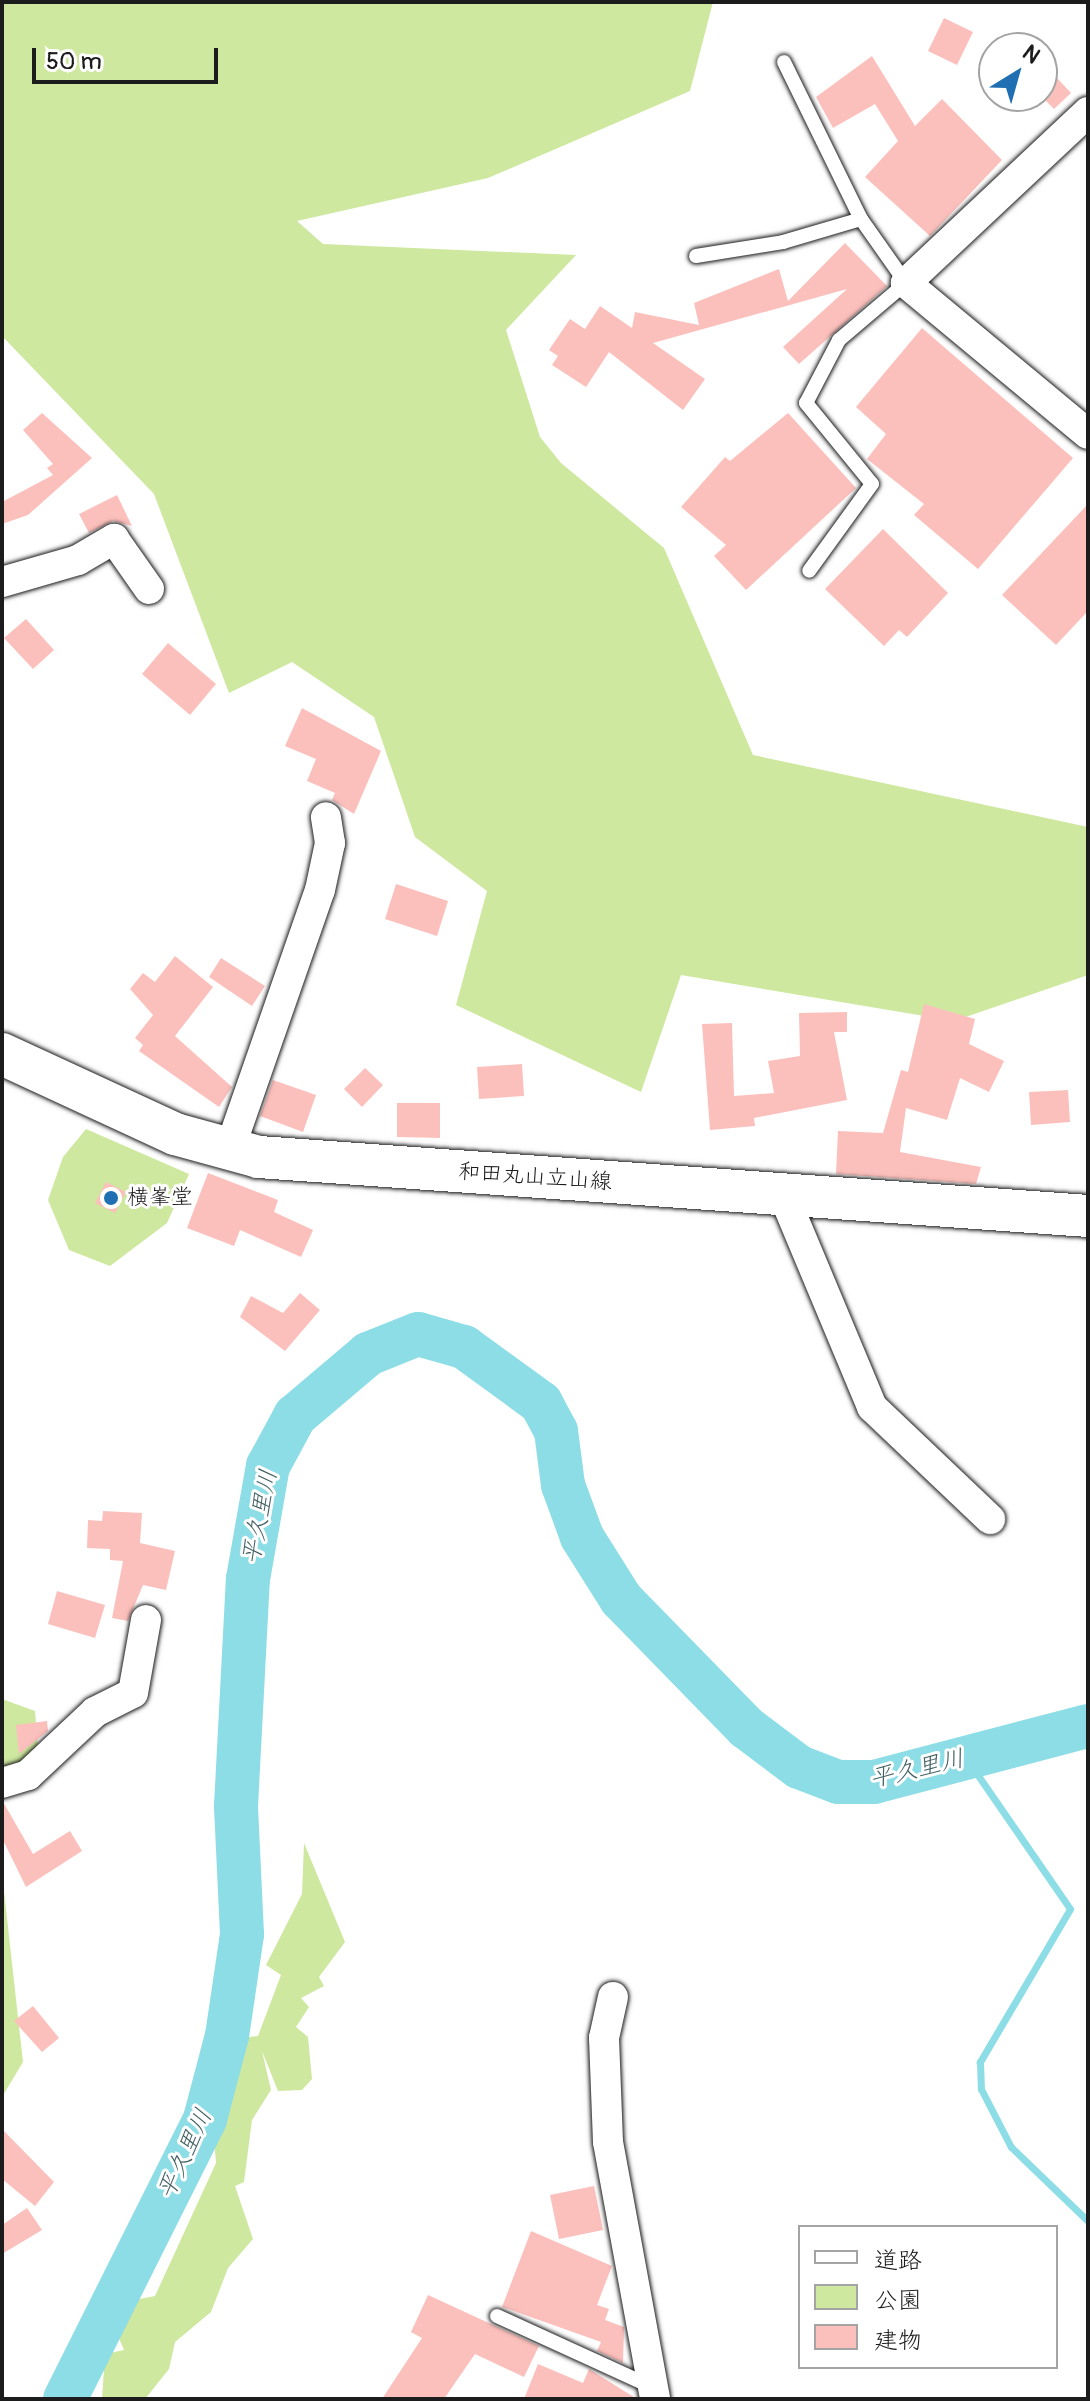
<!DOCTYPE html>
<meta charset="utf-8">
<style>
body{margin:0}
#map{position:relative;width:1090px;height:2401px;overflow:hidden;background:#fff;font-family:Pangolin,"Klee One",sans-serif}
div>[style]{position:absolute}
.green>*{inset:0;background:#cee89f}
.stream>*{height:7px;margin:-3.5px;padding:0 3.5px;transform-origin:3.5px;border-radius:3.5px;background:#8cdde6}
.river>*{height:44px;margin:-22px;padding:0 22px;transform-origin:22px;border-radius:22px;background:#8cdde6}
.building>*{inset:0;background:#fcc0bc}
.roads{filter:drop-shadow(0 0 2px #1c1c1c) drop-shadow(0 0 2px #1c1c1c)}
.lane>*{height:14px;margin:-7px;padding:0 7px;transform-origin:7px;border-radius:7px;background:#fff}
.street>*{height:30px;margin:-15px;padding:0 15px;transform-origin:15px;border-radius:15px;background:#fff}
.secondary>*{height:42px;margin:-21px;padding:0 21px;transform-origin:21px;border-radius:21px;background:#fff}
.dots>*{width:22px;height:22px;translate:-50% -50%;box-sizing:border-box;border:4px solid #fff;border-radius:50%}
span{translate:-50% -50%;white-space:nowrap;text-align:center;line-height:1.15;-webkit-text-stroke:6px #fff;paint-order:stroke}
.street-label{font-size:22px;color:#1c1c1c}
.poi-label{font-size:22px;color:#1c1c1c}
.left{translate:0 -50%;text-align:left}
.water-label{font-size:24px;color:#436063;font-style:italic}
.frame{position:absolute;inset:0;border:4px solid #1c1c1c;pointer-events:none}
.legend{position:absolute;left:798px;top:2225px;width:260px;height:144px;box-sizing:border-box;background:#fff;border:2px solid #a4a4a4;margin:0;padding:10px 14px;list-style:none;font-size:24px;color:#1c1c1c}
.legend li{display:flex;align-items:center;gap:16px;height:40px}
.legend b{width:40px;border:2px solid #a4a4a4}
.north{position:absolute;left:978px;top:32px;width:80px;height:80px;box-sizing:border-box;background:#fff;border:2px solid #a4a4a4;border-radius:50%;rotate:37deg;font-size:22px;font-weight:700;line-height:32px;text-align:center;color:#1c1c1c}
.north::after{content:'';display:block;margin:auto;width:28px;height:36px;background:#1f6fb2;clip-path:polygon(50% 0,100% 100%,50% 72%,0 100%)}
.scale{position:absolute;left:32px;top:48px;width:186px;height:36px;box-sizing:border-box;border:4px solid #1c1c1c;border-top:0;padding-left:10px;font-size:24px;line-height:28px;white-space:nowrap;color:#1c1c1c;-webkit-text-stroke:6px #fff;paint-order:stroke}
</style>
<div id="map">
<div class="green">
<i style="clip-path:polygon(2px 2px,713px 2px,690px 91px,488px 178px,297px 221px,323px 244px,576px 255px,506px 330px,540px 437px,561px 463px,664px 548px,753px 755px,1088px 827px,1088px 975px,954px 1021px,681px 975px,641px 1092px,456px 1005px,487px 891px,415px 837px,374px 717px,292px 662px,229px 693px,154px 494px,2px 336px)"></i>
<i style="clip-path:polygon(86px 1129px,189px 1174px,167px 1223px,110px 1266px,69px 1250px,48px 1200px,63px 1157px)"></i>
<i style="clip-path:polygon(2px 1699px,35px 1711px,39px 1759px,2px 1802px)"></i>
<i style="clip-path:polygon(304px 1843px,345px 1942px,319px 1977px,324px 1986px,301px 1998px,309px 2007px,296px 2027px,308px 2037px,312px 2079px,302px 2090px,278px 2091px,262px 2051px,271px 2090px,252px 2120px,244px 2182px,235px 2186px,253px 2239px,228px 2268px,211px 2312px,175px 2342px,169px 2369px,145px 2399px,102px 2399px,105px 2354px,124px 2350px,118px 2336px,134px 2300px,155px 2296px,216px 2163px,212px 2117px,222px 2077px,241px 2038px,258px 2036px,281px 1975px,266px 1965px,302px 1894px)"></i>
<i style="clip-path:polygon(2px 1873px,23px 2062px,2px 2097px)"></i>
</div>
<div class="stream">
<i style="left:966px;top:1758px;width:183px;rotate:55.4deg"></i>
<i style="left:1070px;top:1909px;width:178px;rotate:120.5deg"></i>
<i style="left:980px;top:2062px;width:27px;rotate:88deg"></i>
<i style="left:981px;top:2089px;width:65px;rotate:62.7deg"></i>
<i style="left:1011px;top:2147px;width:107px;rotate:43.9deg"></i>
</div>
<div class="river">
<i style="left:65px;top:2399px;width:313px;rotate:-63.4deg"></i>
<i style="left:205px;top:2119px;width:86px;rotate:-75.2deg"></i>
<i style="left:227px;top:2036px;width:103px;rotate:-81.6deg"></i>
<i style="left:242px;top:1934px;width:128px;rotate:-92.7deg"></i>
<i style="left:236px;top:1806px;width:227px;rotate:-87deg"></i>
<i style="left:248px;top:1579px;width:115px;rotate:-80deg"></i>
<i style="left:268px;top:1466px;width:57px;rotate:-61.6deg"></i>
<i style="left:295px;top:1416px;width:96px;rotate:-40.3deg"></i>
<i style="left:368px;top:1354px;width:54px;rotate:-21.8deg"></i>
<i style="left:418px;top:1334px;width:48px;rotate:15.8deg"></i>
<i style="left:464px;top:1347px;width:95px;rotate:36deg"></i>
<i style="left:541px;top:1403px;width:32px;rotate:62deg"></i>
<i style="left:556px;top:1431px;width:54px;rotate:82.6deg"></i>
<i style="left:563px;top:1485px;width:55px;rotate:69.9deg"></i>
<i style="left:582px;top:1537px;width:73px;rotate:57.8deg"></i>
<i style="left:621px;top:1599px;width:180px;rotate:45.7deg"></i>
<i style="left:747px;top:1728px;width:65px;rotate:36.9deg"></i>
<i style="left:799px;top:1767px;width:42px;rotate:21deg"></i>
<i style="left:838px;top:1782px;width:36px"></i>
<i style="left:874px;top:1782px;width:221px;rotate:-14.7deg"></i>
</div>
<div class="building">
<i style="clip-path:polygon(944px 18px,973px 32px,957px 65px,928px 51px)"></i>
<i style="clip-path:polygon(872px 56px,915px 126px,942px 99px,1002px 160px,930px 236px,865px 177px,898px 141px,875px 104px,833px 128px,816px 97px)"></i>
<i style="clip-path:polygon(1042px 62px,1071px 93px,1054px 109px,1042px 97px)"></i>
<i style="clip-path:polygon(845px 243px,887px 286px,799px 364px,783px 347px,847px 289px,653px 343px,705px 379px,683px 410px,609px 352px,586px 387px,552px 365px,558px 356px,549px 350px,570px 319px,585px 329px,600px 306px,632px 328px,635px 312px,699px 325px,694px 303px,779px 269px,788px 301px)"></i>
<i style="clip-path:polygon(922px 328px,1073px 458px,978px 569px,914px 515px,924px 504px,867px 459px,886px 434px,856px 407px)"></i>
<i style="clip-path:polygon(42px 413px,92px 458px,28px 515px,2px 524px,2px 502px,53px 475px,47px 468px,53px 464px,23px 430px)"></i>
<i style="clip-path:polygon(788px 413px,856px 488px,746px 590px,714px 556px,726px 545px,681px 507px,725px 457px,730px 461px)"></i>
<i style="clip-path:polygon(117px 495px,132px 526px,113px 521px,89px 533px,79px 514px)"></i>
<i style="clip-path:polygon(1088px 504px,1088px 611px,1056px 645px,1002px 595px)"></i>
<i style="clip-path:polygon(883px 529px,948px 593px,907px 637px,899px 630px,884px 646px,825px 589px)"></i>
<i style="clip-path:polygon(26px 619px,54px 650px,33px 669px,4px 638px)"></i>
<i style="clip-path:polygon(168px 643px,216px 684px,190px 715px,142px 674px)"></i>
<i style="clip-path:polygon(302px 708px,381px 751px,354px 814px,332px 800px,335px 793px,307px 781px,316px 759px,285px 746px)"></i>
<i style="clip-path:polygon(396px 884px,448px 901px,437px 936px,385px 919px)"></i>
<i style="clip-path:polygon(175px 956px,213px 987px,175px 1036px,232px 1087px,219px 1107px,139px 1051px,143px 1045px,135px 1038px,153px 1015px,130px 989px,143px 973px,155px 982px)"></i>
<i style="clip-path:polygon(221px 958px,265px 986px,252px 1006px,209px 977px)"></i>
<i style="clip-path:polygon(924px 1004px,975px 1019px,969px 1044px,1004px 1061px,989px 1092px,960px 1078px,947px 1120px,906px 1108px,900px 1152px,981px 1167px,976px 1184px,836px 1174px,838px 1131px,883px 1133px,901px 1070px,908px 1072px)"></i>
<i style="clip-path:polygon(847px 1012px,847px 1032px,834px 1032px,847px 1100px,754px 1118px,755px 1126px,710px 1130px,702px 1024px,732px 1023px,734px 1096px,774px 1093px,768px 1061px,800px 1056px,799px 1013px)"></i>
<i style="clip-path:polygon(522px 1064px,524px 1096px,479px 1099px,477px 1067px)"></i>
<i style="clip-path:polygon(365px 1068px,383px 1085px,362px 1107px,344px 1089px)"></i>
<i style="clip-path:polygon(273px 1080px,316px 1095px,303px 1132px,260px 1116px)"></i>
<i style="clip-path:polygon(1068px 1090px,1070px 1122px,1031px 1125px,1029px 1092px)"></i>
<i style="clip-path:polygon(397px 1103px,440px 1103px,440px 1138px,397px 1137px)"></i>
<i style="clip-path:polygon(208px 1173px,278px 1200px,274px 1212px,313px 1230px,301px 1257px,240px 1230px,234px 1246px,187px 1228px)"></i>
<i style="clip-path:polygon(106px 1182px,126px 1192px,115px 1213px,95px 1203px)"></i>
<i style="clip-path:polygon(300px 1293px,320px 1310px,285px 1351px,240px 1317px,251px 1296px,283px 1313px)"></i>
<i style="clip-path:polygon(103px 1511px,142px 1513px,140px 1543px,175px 1551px,166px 1590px,143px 1585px,128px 1621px,112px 1618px,123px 1561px,110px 1560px,110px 1549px,87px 1548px,88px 1520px,102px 1521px)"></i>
<i style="clip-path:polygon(57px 1591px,105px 1605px,95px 1638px,48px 1624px)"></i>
<i style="clip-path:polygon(47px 1721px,48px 1731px,19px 1754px,16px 1725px)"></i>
<i style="clip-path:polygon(2px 1800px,33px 1854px,70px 1831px,82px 1851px,26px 1887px,2px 1838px)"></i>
<i style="clip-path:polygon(33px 2006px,59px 2038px,42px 2052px,14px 2021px)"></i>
<i style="clip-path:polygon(2px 2129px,54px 2182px,35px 2206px,2px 2179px)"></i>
<i style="clip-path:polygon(594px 2186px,603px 2230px,559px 2239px,550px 2195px)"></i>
<i style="clip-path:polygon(27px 2208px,42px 2230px,2px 2254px,2px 2225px)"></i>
<i style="clip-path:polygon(531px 2231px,612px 2266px,597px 2305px,609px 2309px,605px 2320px,624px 2327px,623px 2363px,597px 2351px,601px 2342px,502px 2307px)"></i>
<i style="clip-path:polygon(428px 2295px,539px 2346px,524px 2377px,475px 2354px,444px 2399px,382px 2399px,422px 2338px,411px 2332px)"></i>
<i style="clip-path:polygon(538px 2364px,583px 2383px,589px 2369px,637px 2399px,524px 2399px)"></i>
</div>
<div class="roads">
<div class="lane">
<i style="left:784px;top:62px;width:175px;rotate:63.9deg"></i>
<i style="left:861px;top:219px;width:78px;rotate:54.9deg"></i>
<i style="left:906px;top:283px;width:88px;rotate:139.6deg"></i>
<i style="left:839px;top:340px;width:71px;rotate:117.6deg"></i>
<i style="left:806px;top:403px;width:104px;rotate:50.8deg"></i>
<i style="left:872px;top:484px;width:107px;rotate:125.9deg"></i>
<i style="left:696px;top:256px;width:88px;rotate:-9.1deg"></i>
<i style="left:783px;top:242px;width:81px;rotate:-16.4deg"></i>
<i style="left:497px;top:2316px;width:170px;rotate:24.6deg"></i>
</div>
<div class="street">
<i style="left:1088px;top:112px;width:250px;rotate:136.8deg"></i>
<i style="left:906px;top:283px;width:236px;rotate:39.7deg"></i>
<i style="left:2px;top:582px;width:79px;rotate:-16.1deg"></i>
<i style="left:78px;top:560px;width:42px;rotate:-30.3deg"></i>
<i style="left:114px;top:539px;width:61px;rotate:55deg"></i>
<i style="left:229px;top:1151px;width:276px;rotate:-70.8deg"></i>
<i style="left:320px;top:890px;width:48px;rotate:-78deg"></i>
<i style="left:330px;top:843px;width:26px;rotate:-99deg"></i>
<i style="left:783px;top:1194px;width:231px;rotate:67.3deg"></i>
<i style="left:872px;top:1407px;width:163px;rotate:43.5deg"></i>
<i style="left:2px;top:1783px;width:27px;rotate:-17deg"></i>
<i style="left:28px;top:1775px;width:92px;rotate:-43.2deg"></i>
<i style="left:95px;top:1712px;width:42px;rotate:-26.6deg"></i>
<i style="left:133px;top:1693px;width:74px;rotate:-79.9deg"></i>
<i style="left:613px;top:1997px;width:42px;rotate:102.4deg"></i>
<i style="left:604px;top:2038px;width:104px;rotate:87.8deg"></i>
<i style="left:608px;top:2142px;width:261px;rotate:79.6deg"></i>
</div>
<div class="secondary">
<i style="left:2px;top:1054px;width:191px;rotate:24.8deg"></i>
<i style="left:175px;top:1134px;width:87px;rotate:15.3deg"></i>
<i style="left:259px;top:1157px;width:831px;rotate:4.07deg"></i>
</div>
</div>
<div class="dots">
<i style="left:111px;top:1198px;background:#1f6fb2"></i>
</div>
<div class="street-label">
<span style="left:535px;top:1177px;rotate:4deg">和田丸山立山線</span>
</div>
<div class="poi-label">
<span class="left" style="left:127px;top:1198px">横峯堂</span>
</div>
<div class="water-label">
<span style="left:260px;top:1517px;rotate:-79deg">平久里川</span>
<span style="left:917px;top:1769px;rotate:-13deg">平久里川</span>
<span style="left:185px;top:2154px;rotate:-65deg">平久里川</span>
</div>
<div class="frame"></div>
<ul class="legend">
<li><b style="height:10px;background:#fff"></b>道路</li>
<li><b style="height:22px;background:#cee89f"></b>公園</li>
<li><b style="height:22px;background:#fcc0bc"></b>建物</li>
</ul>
<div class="north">N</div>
<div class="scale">50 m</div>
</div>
